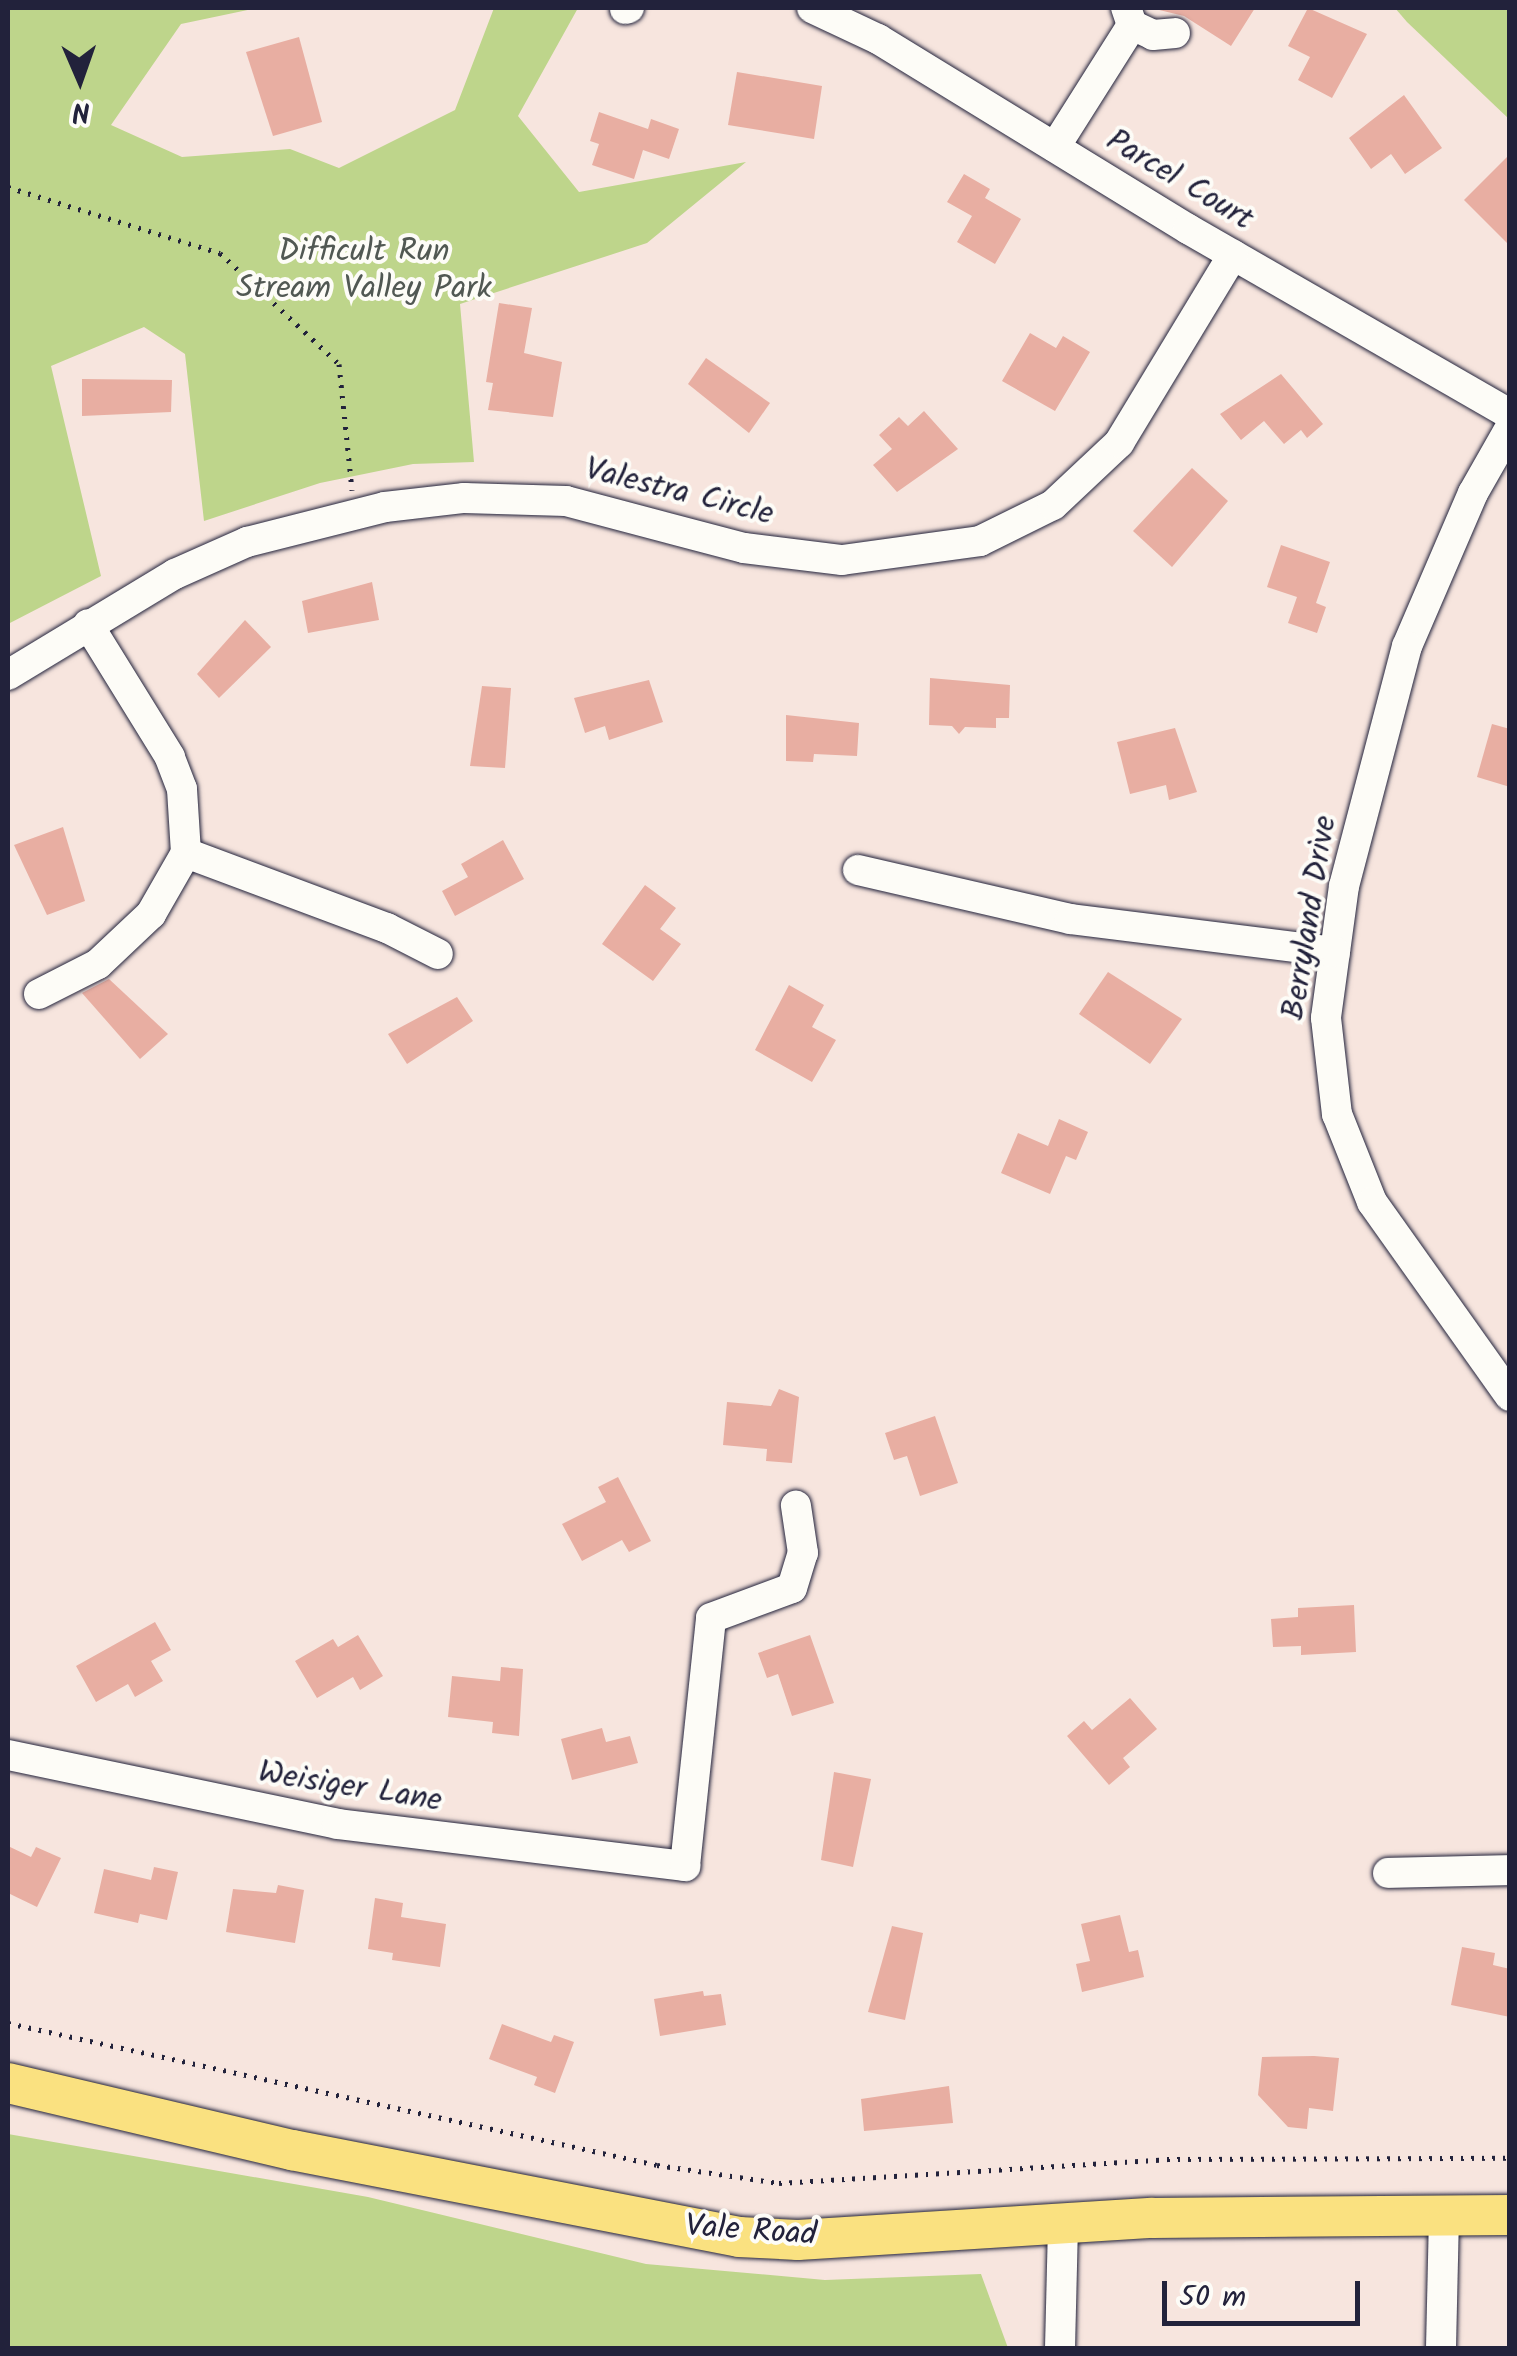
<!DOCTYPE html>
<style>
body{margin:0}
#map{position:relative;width:1517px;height:2356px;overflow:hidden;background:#f7e5de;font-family:Kalam,sans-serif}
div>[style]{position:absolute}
.green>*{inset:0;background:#bed58b}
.building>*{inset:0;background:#e8aea2}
.path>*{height:5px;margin-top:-2.5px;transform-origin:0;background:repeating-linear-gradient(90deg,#22223b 0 2.5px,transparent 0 10.5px)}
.roads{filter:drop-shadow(0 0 2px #22223b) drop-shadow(0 0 2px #22223b)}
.minor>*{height:30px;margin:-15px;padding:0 15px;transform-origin:15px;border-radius:15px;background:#fdfcf7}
.major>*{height:40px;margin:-20px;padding:0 20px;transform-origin:20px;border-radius:20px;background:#fae180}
span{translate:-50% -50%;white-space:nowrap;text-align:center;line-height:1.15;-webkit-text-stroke:8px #fdfcf7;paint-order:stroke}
.street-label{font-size:32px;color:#22223b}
.park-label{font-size:32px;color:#515853}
.frame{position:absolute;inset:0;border:10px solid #22223b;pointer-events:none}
.north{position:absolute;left:30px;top:30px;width:100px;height:100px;-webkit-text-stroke:8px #fdfcf7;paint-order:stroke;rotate:178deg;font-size:28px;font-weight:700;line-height:40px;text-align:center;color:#22223b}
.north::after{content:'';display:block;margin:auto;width:35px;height:45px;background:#22223b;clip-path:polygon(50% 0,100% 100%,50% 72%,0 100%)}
.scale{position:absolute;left:1162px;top:2281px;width:198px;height:45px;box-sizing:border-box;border:5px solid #22223b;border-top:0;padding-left:12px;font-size:30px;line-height:35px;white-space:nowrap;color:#22223b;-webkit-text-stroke:8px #fdfcf7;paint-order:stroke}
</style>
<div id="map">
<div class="green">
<i style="clip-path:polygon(8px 8px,257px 8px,181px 24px,111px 125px,182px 157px,290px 149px,339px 168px,455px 110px,494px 8px,578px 8px,518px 116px,579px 192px,746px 162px,647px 243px,460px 304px,474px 462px,413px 464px,320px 483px,204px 521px,185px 354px,144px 327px,51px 366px,101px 576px,8px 624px)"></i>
<i style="clip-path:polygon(1395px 8px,1509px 8px,1509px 119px,1407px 22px)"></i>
<i style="clip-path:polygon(8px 2134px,368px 2197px,646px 2264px,825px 2280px,981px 2274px,1008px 2348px,8px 2348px)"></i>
</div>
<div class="building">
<i style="clip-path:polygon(1151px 8px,1255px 8px,1231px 46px,1184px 16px)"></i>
<i style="clip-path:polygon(1308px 8px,1367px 34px,1332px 98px,1298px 80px,1310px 57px,1288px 46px)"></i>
<i style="clip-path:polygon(299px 37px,322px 122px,273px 136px,246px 52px)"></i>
<i style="clip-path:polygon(737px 72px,822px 86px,814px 139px,728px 125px)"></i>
<i style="clip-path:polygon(1404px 95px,1442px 148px,1405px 174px,1391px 154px,1371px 169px,1349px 138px)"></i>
<i style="clip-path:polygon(599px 112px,648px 129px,651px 119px,679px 129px,669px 159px,643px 150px,634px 179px,592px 165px,599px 144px,590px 141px)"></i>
<i style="clip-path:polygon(1510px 154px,1510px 246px,1464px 200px)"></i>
<i style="clip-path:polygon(964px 174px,990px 189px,985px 198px,1021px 219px,995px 264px,957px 242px,972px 216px,947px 202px)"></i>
<i style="clip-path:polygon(499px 303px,532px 308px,524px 353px,562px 362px,553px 417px,488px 410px,493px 383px,486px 382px)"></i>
<i style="clip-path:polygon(1030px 333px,1056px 348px,1063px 336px,1090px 352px,1055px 411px,1002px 381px)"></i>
<i style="clip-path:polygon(706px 358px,770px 403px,749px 433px,688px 384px)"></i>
<i style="clip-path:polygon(1281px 374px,1323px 424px,1307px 438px,1301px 430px,1284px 444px,1264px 421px,1241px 440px,1220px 414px)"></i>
<i style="clip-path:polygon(82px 379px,172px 380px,171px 412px,82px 416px)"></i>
<i style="clip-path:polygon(924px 411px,958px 449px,897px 492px,873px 465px,892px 449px,879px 435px,899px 417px,908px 426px)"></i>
<i style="clip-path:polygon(1192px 468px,1228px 501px,1172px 567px,1133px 531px)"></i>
<i style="clip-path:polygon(1281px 545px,1330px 562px,1316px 603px,1326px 607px,1317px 633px,1288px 623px,1297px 597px,1267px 587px)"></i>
<i style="clip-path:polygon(372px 582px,379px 620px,308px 633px,302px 601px)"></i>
<i style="clip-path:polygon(245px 620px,271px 647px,219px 698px,197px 674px)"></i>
<i style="clip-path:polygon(930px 678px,1010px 685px,1009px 718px,996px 718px,996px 728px,965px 727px,959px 734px,952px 726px,929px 725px)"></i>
<i style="clip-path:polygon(649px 680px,663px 722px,609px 740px,605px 726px,585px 733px,574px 698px)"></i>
<i style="clip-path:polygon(482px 686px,511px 688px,505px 768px,470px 766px)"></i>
<i style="clip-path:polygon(786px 715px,859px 723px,857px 756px,814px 754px,813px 762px,786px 761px)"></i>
<i style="clip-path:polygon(1492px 724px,1510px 729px,1510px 787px,1477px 777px)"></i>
<i style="clip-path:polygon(1175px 728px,1197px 792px,1169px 800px,1166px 785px,1130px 794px,1117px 742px)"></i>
<i style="clip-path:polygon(63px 827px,85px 901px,47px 915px,14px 845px)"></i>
<i style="clip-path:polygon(503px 840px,524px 879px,455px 916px,442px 891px,468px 877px,461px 864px)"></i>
<i style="clip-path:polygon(645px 885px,676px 908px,660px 929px,681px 944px,653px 981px,602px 944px)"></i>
<i style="clip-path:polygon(1108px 972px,1182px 1019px,1150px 1064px,1079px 1014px)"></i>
<i style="clip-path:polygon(109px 979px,168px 1034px,140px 1059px,82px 993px)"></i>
<i style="clip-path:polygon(789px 985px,824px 1005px,812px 1027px,836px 1040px,812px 1082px,755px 1050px)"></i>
<i style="clip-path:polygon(457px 997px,473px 1021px,407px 1064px,388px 1034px)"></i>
<i style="clip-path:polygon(1059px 1119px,1088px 1132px,1076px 1160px,1066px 1156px,1050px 1194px,1001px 1173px,1018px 1133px,1048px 1146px)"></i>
<i style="clip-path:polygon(779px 1389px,799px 1397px,792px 1463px,766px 1461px,767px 1449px,723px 1445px,727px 1402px,771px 1406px)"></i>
<i style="clip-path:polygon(935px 1416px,958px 1483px,920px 1496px,907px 1456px,894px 1460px,885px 1433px)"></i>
<i style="clip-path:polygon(618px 1477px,651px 1541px,629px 1552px,622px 1540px,582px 1561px,562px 1524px,606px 1502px,598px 1487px)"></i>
<i style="clip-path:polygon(1354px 1605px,1356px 1652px,1301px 1655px,1301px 1646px,1273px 1647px,1271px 1619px,1298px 1617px,1298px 1608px)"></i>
<i style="clip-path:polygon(155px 1622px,171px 1650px,151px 1661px,163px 1681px,135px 1697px,128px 1684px,96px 1702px,76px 1666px)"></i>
<i style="clip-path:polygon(358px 1635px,383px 1676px,360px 1690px,353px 1677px,317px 1698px,295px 1661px,333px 1639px,338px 1647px)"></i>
<i style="clip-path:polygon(810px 1635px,834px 1703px,792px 1716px,778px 1674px,767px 1678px,758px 1653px)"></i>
<i style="clip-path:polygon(501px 1667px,523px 1669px,519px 1736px,492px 1733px,493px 1722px,448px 1717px,452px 1676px,500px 1681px)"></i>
<i style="clip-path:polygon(1130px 1698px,1157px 1729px,1123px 1758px,1130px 1767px,1109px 1785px,1067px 1736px,1084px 1721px,1092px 1730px)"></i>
<i style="clip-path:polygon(602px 1728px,606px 1742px,630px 1736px,638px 1763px,572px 1780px,561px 1739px)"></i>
<i style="clip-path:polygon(834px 1772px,871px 1779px,853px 1867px,821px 1860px)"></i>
<i style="clip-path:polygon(8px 1846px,31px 1857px,36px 1847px,61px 1858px,37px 1907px,8px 1893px)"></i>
<i style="clip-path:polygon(154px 1867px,178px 1872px,167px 1920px,140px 1914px,138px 1923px,94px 1913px,104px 1869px,151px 1880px)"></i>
<i style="clip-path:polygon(278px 1885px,304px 1890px,295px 1943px,226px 1932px,233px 1889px,276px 1893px)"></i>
<i style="clip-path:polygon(375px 1898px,403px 1903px,401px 1917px,446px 1924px,440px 1967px,392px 1960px,393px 1953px,368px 1949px)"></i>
<i style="clip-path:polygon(1120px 1915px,1129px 1952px,1138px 1950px,1144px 1977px,1082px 1992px,1076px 1964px,1090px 1961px,1081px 1924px)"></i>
<i style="clip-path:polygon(892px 1926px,923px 1933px,905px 2020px,868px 2012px)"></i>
<i style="clip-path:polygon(1462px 1947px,1495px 1953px,1493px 1965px,1510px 1969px,1510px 2017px,1451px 2005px)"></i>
<i style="clip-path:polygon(703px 1991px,704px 1996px,721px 1994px,726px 2025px,660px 2036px,654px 1999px)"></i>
<i style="clip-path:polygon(502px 2024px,551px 2042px,554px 2035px,574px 2042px,555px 2093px,534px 2085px,537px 2077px,489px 2059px)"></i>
<i style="clip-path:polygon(1314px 2056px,1339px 2058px,1333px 2111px,1309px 2108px,1307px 2129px,1288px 2127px,1258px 2095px,1262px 2057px)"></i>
<i style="clip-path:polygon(949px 2086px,953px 2123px,864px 2131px,861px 2099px)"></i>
</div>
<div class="path">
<i style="left:8px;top:187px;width:222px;rotate:17.3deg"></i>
<i style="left:220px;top:253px;width:163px;rotate:43deg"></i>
<i style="left:339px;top:364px;width:127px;rotate:84.1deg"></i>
<i style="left:8px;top:2023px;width:664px;rotate:12.34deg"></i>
<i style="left:657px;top:2165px;width:123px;rotate:8.4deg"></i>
<i style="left:779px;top:2183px;width:389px;rotate:-3.5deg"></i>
<i style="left:1167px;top:2159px;width:343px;rotate:-0.2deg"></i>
</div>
<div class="roads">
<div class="minor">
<i style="left:812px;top:8px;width:73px;rotate:25.2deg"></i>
<i style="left:878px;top:39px;width:364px;rotate:31.5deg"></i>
<i style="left:1188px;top:229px;width:371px;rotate:29.9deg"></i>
<i style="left:625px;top:9px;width:4px;rotate:-14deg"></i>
<i style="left:1132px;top:25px;width:23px;rotate:25deg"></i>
<i style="left:1153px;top:35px;width:22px;rotate:-5deg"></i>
<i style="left:1055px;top:147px;width:144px;rotate:-57.7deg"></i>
<i style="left:1132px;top:25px;width:18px;rotate:-109deg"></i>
<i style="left:1510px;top:428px;width:75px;rotate:119.6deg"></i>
<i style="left:1473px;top:493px;width:167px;rotate:113.3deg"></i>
<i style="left:1407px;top:646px;width:248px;rotate:104.7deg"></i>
<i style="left:1344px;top:886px;width:133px;rotate:97.8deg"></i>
<i style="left:1326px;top:1018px;width:97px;rotate:83.5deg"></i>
<i style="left:1337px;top:1114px;width:95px;rotate:68.3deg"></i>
<i style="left:1372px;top:1202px;width:238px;rotate:54.6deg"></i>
<i style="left:8px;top:675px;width:195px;rotate:-31.2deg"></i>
<i style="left:175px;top:574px;width:79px;rotate:-24deg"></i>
<i style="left:247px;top:542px;width:142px;rotate:-14.2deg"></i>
<i style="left:385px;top:507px;width:80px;rotate:-6.5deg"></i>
<i style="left:464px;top:498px;width:102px;rotate:1.7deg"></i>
<i style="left:566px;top:501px;width:184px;rotate:14.8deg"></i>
<i style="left:744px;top:548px;width:99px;rotate:7deg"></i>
<i style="left:842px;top:560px;width:139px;rotate:-7.8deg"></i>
<i style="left:980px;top:541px;width:81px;rotate:-26.3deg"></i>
<i style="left:1053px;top:505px;width:91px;rotate:-43.2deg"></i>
<i style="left:1119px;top:443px;width:220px;rotate:-58.8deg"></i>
<i style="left:186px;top:853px;width:215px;rotate:20.5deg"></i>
<i style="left:387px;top:928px;width:57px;rotate:27deg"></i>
<i style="left:858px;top:870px;width:218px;rotate:13deg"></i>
<i style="left:1070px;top:919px;width:267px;rotate:7.1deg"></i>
<i style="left:39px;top:994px;width:66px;rotate:-27deg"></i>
<i style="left:98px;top:964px;width:73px;rotate:-43.3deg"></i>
<i style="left:151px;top:914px;width:70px;rotate:-60.2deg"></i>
<i style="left:186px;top:853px;width:64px;rotate:-93.6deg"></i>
<i style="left:182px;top:789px;width:34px;rotate:-111deg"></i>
<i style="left:170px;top:757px;width:156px;rotate:-121.7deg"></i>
<i style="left:8px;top:1755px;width:336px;rotate:11.8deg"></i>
<i style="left:337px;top:1824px;width:351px;rotate:6.9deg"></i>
<i style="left:685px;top:1866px;width:249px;rotate:-84deg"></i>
<i style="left:711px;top:1618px;width:86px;rotate:-20.3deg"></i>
<i style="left:792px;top:1588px;width:37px;rotate:-73deg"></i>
<i style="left:803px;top:1553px;width:48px;rotate:-98.5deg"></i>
<i style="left:1388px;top:1873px;width:122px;rotate:-1.4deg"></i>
<i style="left:1060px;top:2348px;width:126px;rotate:-88.6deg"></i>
<i style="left:1441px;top:2348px;width:132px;rotate:-88.7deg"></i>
</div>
<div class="major">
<i style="left:8px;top:2083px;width:292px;rotate:13.3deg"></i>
<i style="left:292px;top:2150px;width:455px;rotate:11deg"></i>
<i style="left:739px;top:2237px;width:59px;rotate:2.9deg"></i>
<i style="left:798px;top:2240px;width:355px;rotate:-3.6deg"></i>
<i style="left:1152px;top:2218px;width:358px;rotate:-0.5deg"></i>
</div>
</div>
<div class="street-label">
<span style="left:1179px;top:181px;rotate:31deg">Parcel Court</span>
<span style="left:679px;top:493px;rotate:14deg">Valestra Circle</span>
<span style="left:1311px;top:918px;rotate:-81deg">Berryland Drive</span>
<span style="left:350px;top:1788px;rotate:9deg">Weisiger Lane</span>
<span style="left:751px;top:2232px;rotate:4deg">Vale Road</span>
</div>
<div class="park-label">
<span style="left:364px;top:271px">Difficult Run<br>Stream Valley Park</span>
</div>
<div class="frame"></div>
<div class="north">N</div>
<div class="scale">50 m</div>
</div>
